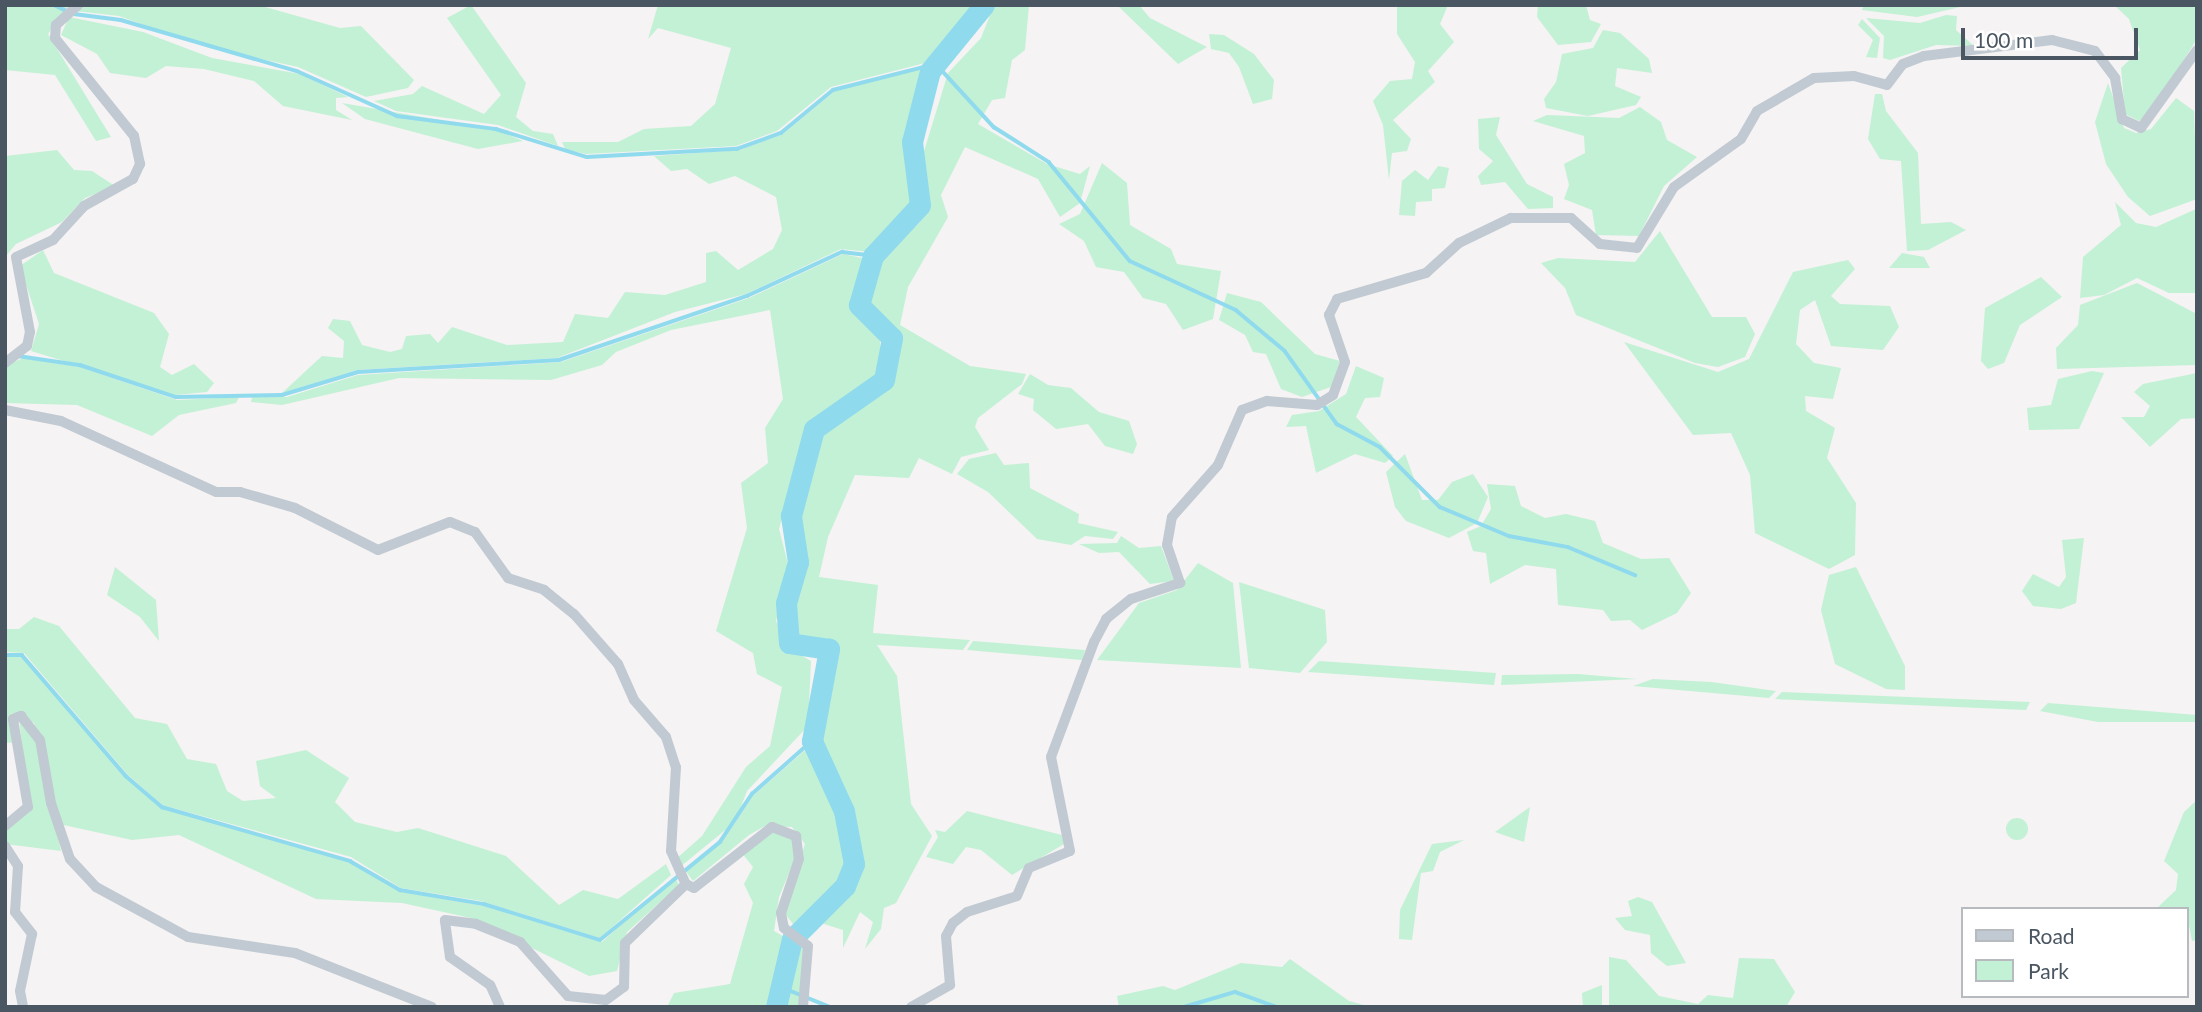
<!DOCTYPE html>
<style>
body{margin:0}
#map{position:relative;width:2202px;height:1012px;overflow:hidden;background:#f5f3f3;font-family:Lato,sans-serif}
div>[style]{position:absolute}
.green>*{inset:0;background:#c3f1d5}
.round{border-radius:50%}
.stream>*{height:3.5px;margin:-1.75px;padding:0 1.75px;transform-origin:1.75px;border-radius:1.75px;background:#90daee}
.river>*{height:21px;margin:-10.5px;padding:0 10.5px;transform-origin:10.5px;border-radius:10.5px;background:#90daee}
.minor>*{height:10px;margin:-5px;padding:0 5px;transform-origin:5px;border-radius:5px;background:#c1cad2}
span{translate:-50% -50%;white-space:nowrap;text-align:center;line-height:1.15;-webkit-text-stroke:7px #fff;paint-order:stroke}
.frame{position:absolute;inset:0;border:7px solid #4a5661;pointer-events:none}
.legend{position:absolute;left:1961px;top:907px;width:228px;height:91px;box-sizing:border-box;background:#fff;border:2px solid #b7bbc0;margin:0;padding:9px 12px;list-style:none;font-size:21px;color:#4a5661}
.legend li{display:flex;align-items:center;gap:14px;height:35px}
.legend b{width:35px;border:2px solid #b7bbc0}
.scale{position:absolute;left:1961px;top:28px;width:177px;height:32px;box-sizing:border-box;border:4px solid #4a5661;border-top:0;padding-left:9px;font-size:21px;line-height:24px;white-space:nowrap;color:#4a5661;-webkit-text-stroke:5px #fff;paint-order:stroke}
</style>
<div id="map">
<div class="green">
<i style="clip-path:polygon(5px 5px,69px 5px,48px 34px,111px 137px,96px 141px,55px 75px,5px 70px)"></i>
<i style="clip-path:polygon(85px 5px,258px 5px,340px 28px,361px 26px,414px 80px,408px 88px,366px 97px,298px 67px,209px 48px,119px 16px,75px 11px)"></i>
<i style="clip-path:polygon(471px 5px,526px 83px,516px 117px,533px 131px,553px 134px,558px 146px,498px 125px,396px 111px,374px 101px,413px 94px,422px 86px,484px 114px,501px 95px,447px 18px)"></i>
<i style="clip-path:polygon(658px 5px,979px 5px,933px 61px,831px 87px,777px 131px,736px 146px,586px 154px,565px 149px,562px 142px,618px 142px,644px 129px,691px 126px,715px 104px,731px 48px,658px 28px,648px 39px)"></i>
<i style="clip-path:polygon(994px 5px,1029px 5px,1025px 50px,1012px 60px,1005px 98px,992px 100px,978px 124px,1047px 164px,1080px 174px,1090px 166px,1080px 203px,1060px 217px,1038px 179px,965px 147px,941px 195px,948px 217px,908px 287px,900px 325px,970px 366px,1026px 374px,1022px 384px,978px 418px,975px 427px,989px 450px,961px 457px,952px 474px,919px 458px,909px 478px,855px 475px,828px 537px,819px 577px,878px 585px,873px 633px,970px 640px,963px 650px,877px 645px,897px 676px,911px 804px,932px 836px,896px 903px,884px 908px,881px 929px,865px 949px,873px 922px,860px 912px,843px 948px,843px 930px,821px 923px,802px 931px,848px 888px,857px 864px,848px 810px,814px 741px,834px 642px,796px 639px,791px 603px,804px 560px,797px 515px,820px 435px,879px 396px,894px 375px,896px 334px,870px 302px,879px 258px,919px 223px,925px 202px,921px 161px,948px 73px,981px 38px)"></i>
<i style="clip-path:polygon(1117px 5px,1139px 5px,1150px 18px,1207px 47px,1178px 64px)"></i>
<i style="clip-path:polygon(1397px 5px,1448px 5px,1440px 24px,1454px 42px,1428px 71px,1435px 82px,1393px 120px,1411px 139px,1407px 151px,1392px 153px,1389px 180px,1383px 125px,1373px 101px,1390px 81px,1412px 79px,1415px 62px,1397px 34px)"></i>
<i style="clip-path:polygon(1538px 5px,1586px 5px,1590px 20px,1601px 24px,1591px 42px,1558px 45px,1537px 17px)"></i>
<i style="clip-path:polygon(1864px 5px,1969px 5px,1917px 17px,1862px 10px)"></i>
<i style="clip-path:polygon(2114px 5px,2197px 5px,2197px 39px,2150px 113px,2139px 121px,2125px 114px,2121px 68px,2140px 50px,2129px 19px)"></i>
<i style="clip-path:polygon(1946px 15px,1957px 16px,1956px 30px,1974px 46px,1936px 45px,1890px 60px,1883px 58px,1884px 36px,1866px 18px,1920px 23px)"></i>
<i style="clip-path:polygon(69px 17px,143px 32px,212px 58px,300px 74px,348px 97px,336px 98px,336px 110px,352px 120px,283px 106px,254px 81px,204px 69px,166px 66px,146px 78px,110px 73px,97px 54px,61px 35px)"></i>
<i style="clip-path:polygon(1862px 19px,1880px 38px,1877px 58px,1866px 57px,1873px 40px,1858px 25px)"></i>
<i style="clip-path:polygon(1603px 30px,1620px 33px,1649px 59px,1652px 73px,1617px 68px,1615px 86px,1641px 97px,1636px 105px,1588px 116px,1546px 108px,1544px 99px,1556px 82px,1562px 54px,1593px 48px)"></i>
<i style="clip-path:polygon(1209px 34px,1224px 35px,1254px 54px,1274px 80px,1272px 99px,1253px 104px,1239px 67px,1229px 53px,1211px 49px)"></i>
<i style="clip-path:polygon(932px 66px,910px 142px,914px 205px,904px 222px,869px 252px,841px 249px,746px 294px,675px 312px,557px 358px,357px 370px,282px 393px,322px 356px,343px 358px,344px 341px,328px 328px,333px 319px,350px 321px,362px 345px,390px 352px,402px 349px,406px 336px,430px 334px,438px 343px,452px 327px,507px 345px,563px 342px,575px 314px,608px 318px,625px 292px,665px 295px,706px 282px,706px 253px,716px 251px,738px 270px,773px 249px,782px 230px,776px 197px,735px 176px,709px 184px,687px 169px,671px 171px,654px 156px,740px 150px,783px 134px,835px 91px)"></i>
<i style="clip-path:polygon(2108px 83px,2124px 128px,2136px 133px,2151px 129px,2176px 98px,2194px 111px,2197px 199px,2150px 216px,2128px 197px,2106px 164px,2095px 122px)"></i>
<i style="clip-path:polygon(1875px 94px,1882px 94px,1886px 111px,1918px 153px,1921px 224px,1951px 222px,1966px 230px,1928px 250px,1907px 251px,1901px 161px,1880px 159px,1868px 139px)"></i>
<i style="clip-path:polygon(342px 103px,498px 130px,523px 141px,478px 149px,365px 119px)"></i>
<i style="clip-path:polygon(1640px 107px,1661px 122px,1667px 140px,1697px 157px,1664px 186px,1639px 236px,1596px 235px,1592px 210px,1564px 199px,1569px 185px,1564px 164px,1585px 153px,1584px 136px,1533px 121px,1547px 115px,1619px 118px)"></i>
<i style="clip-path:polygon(1500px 117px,1496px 135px,1527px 184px,1553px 197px,1553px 208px,1528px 209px,1505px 182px,1481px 185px,1478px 176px,1493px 161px,1479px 149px,1478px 119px)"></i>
<i style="clip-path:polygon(57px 150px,74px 170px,92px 171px,115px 186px,85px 198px,62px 222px,16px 244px,5px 257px,5px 156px)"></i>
<i style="clip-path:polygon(1102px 163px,1127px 183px,1130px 225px,1171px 249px,1177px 264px,1221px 271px,1213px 319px,1183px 330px,1166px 304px,1143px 298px,1124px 272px,1096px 267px,1084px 241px,1059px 224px,1080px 214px)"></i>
<i style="clip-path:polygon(1438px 166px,1449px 168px,1445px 188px,1432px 189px,1432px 201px,1416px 202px,1415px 216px,1399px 215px,1402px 181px,1415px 170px,1428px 180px)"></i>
<i style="clip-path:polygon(2115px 202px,2136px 223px,2156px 227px,2196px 209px,2197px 293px,2169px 293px,2137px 278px,2104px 295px,2080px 298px,2083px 257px,2121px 225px)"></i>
<i style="clip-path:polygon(1660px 231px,1712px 317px,1746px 317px,1755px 334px,1745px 357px,1718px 367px,1695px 363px,1576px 315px,1565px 288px,1541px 263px,1558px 258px,1635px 262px)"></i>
<i style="clip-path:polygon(43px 250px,54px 273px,154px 313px,169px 334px,160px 367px,172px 375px,194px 364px,214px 383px,207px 392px,175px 395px,31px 351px,39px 324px,20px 266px)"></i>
<i style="clip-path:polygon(1902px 253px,1924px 257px,1930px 268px,1889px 268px)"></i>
<i style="clip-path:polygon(843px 254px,867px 259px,854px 305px,880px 336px,881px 365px,878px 379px,808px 428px,779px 529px,789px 568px,776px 621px,787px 647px,811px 661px,808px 726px,747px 791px,735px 822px,680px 867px,676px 859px,702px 836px,746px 767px,770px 746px,782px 687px,757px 674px,753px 653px,716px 631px,747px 528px,741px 483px,768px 463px,765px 428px,783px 399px,770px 310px,671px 330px,616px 352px,602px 365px,551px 380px,399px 378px,282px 405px,251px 402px,252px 397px,287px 397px,358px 375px,561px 362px,749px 298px)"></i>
<i style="clip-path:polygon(1848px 260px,1855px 269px,1831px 296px,1840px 304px,1890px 306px,1899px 327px,1883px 350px,1831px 346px,1815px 300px,1800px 310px,1796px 344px,1814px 363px,1841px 368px,1833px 399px,1805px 396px,1806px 411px,1835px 428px,1827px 458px,1856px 503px,1855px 555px,1829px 569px,1755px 533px,1750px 475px,1731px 433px,1693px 435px,1624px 342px,1718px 372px,1749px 359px,1793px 272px)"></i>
<i style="clip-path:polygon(2041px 277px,2062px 297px,2020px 325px,2004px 363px,1988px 369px,1981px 361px,1985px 308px)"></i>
<i style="clip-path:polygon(2137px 283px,2197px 314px,2197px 365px,2057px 369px,2056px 348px,2078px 325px,2080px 305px)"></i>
<i style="clip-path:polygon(1227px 293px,1261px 302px,1315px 354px,1340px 361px,1331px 387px,1302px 397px,1281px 389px,1266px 354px,1253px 352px,1245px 335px,1219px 320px)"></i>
<i style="clip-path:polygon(23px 358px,80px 367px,177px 400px,239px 397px,236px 403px,179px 415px,152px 436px,77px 405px,5px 403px,5px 366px)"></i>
<i style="clip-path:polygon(1356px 366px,1384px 378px,1380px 397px,1365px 398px,1356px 417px,1393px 456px,1385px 463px,1355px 454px,1316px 473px,1306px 426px,1286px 427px,1292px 415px,1319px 411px,1346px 394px)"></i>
<i style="clip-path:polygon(2092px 371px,2104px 373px,2079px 429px,2029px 430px,2027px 408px,2051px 405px,2058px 379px)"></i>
<i style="clip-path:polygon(2197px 373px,2197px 418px,2181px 419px,2150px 447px,2121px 417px,2144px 417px,2150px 406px,2134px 392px,2143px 384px)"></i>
<i style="clip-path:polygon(1030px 374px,1048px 385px,1071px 388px,1099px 412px,1129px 421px,1137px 444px,1133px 454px,1105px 446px,1088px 424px,1056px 429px,1033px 410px,1034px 399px,1018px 394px)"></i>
<i style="clip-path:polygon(996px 453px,1004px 465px,1029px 463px,1030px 488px,1079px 514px,1078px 523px,1118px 532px,1113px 539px,1085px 536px,1071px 545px,1037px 539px,988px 492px,957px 474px,969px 459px)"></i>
<i style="clip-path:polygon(1405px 454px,1422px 500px,1438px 500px,1452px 482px,1473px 474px,1488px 497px,1477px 523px,1449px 538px,1406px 521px,1395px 507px,1386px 472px)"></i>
<i style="clip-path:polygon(1487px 484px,1515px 486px,1521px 506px,1545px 518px,1566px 514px,1595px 521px,1603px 543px,1641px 559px,1669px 558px,1691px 593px,1677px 613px,1642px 630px,1630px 620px,1611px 621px,1603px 610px,1558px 605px,1556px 569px,1525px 565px,1490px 584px,1486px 553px,1473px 551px,1467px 532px,1481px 526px,1491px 509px)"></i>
<i style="clip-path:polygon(1121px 536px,1139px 548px,1161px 546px,1174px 581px,1150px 584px,1119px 552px,1099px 553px,1079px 544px,1117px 543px)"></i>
<i style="clip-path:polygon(2084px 538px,2076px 603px,2061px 609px,2033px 606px,2022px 591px,2033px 574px,2059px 587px,2066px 577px,2062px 540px)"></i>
<i style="clip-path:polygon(1198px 563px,1233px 583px,1241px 668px,1097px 660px,1139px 603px,1177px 590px)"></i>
<i style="clip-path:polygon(115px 567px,156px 600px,159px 641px,140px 617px,107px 595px)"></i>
<i style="clip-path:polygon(1856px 567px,1905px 666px,1905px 690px,1886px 689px,1835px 664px,1821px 610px,1829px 575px)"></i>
<i style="clip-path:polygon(1239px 582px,1325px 610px,1327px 642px,1300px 673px,1249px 668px)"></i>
<i style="clip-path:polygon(34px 617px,59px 626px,135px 718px,167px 724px,187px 759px,216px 764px,227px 791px,243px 801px,276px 798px,260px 786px,256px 761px,306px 750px,349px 778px,335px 802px,355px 822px,397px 832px,418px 828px,506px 856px,559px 905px,583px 890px,618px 899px,666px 864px,671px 875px,600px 938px,481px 901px,401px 888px,351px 857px,162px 805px,127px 774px,24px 653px,5px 652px,5px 629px,19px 629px)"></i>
<i style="clip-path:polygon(973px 641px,1085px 650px,1082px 660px,967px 650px)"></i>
<i style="clip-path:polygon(5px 656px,22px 656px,126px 778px,162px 808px,349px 862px,403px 892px,484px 906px,602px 942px,675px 877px,679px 885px,627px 932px,617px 971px,589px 976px,471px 918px,402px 903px,316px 899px,179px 835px,132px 840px,59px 824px,34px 723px,11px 713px,18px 742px,5px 743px)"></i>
<i style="clip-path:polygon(1319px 661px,1496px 673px,1494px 685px,1308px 672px)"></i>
<i style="clip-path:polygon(1578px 674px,1637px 679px,1501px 685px,1502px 675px)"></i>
<i style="clip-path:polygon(1653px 679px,1711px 682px,1776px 691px,1769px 698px,1633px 686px)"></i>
<i style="clip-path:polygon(1782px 692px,1984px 700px,2030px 702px,2026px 710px,1775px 699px)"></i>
<i style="clip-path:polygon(2048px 703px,2197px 715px,2197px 722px,2098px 722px,2040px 711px)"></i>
<i style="clip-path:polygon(19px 719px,32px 728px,61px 851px,5px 844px,5px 830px,30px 809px)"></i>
<i style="clip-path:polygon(811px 745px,841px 813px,851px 865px,843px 885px,796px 928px,783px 911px,805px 844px,792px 827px,765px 826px,749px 835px,693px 881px,685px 870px,722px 842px,753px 796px)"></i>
<i style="clip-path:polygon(2197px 800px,2197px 940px,2192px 941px,2186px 909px,2156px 909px,2176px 890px,2178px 874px,2164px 861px,2184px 812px)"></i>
<i style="clip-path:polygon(1530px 807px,1524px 842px,1495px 832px)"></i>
<i style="clip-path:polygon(967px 811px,1062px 835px,1064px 844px,1012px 875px,981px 850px,966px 847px,953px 864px,926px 857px,938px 837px,935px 830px,945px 832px)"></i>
<i class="round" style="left:2006px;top:818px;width:22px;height:22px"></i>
<i style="clip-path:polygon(774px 831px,790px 833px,799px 849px,779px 897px,774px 931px,788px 939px,772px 1007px,667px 1007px,674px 993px,730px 984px,753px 903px,744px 884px,753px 867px,741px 852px)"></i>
<i style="clip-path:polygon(1464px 840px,1440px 852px,1433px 871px,1421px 873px,1412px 940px,1399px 939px,1400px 910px,1432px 844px)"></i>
<i style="clip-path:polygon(1638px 897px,1652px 902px,1686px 963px,1667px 966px,1651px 953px,1650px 935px,1625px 930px,1615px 918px,1632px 916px,1628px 901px)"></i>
<i style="clip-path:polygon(799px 942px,805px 951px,800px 1006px,779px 1007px)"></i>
<i style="clip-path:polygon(1609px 957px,1626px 960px,1659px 996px,1698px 1004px,1708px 995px,1733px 998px,1739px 958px,1774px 959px,1795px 992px,1786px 1007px,1609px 1007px)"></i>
<i style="clip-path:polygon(1290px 959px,1349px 1001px,1371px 1007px,1119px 1007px,1117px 996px,1163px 986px,1175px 990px,1241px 963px,1282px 967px)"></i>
<i style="clip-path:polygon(1602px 985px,1602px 1007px,1583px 1007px,1582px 993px)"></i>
</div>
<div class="stream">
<i style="left:27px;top:5px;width:5px"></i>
<i style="left:54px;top:5px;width:14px;rotate:25deg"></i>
<i style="left:74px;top:14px;width:47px;rotate:7.3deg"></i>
<i style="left:121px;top:20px;width:183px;rotate:16.2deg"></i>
<i style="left:297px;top:71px;width:110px;rotate:24.2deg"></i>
<i style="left:397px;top:116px;width:100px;rotate:7.5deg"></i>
<i style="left:496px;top:129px;width:95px;rotate:17.1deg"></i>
<i style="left:587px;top:157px;width:150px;rotate:-3.1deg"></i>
<i style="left:737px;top:149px;width:47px;rotate:-20deg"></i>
<i style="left:781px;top:133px;width:67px;rotate:-39.6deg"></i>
<i style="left:833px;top:90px;width:106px;rotate:-14.2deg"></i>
<i style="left:936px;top:64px;width:86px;rotate:47.4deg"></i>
<i style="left:994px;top:127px;width:65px;rotate:32.5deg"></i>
<i style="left:1049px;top:162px;width:128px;rotate:50.7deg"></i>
<i style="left:1130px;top:261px;width:117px;rotate:24.8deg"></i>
<i style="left:1236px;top:310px;width:64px;rotate:39.9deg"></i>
<i style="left:1285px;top:351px;width:90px;rotate:54.5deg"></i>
<i style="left:1337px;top:424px;width:49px;rotate:28.1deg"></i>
<i style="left:1380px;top:447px;width:85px;rotate:45deg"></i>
<i style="left:1440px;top:507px;width:75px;rotate:22.8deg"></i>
<i style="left:1509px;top:536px;width:60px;rotate:10.6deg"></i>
<i style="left:1568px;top:547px;width:73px;rotate:22.7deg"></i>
<i style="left:18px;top:356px;width:63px;rotate:8.3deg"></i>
<i style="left:80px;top:365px;width:101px;rotate:18.4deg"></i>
<i style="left:176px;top:397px;width:106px;rotate:-1.1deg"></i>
<i style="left:282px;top:395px;width:79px;rotate:-16.8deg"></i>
<i style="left:358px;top:372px;width:201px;rotate:-3.4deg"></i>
<i style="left:559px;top:360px;width:199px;rotate:-18.8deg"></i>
<i style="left:747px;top:296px;width:105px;rotate:-24.9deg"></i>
<i style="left:842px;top:252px;width:31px;rotate:7deg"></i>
<i style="left:5px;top:655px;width:17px"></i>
<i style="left:22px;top:655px;width:160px;rotate:49.3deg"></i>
<i style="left:126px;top:776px;width:48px;rotate:40.7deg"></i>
<i style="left:162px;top:807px;width:196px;rotate:16deg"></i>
<i style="left:350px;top:861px;width:58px;rotate:30.1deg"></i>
<i style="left:400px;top:890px;width:85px;rotate:9.5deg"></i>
<i style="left:484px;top:904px;width:121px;rotate:17.2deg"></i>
<i style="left:600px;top:940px;width:155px;rotate:-39.2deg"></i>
<i style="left:720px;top:842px;width:58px;rotate:-56.3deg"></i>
<i style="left:752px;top:794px;width:80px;rotate:-41.5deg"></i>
<i style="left:781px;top:987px;width:53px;rotate:22.2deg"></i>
<i style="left:1184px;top:1007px;width:53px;rotate:-16.4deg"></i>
<i style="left:1235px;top:992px;width:45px;rotate:19.7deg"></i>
</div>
<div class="river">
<i style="left:776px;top:1007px;width:70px;rotate:-76.8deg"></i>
<i style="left:792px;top:939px;width:75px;rotate:-45deg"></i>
<i style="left:845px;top:886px;width:24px;rotate:-68deg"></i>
<i style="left:854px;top:864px;width:54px;rotate:-100.7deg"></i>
<i style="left:844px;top:811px;width:77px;rotate:-114.6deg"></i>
<i style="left:812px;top:741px;width:94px;rotate:-79.5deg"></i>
<i style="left:829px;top:649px;width:40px;rotate:-171.5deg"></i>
<i style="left:789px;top:643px;width:40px;rotate:-94.3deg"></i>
<i style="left:786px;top:603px;width:43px;rotate:-73.7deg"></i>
<i style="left:798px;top:562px;width:47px;rotate:-98.7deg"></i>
<i style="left:791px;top:516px;width:90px;rotate:-75.2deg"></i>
<i style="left:814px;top:429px;width:85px;rotate:-35deg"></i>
<i style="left:884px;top:380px;width:43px;rotate:-79.2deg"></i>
<i style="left:892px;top:338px;width:47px;rotate:-135deg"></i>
<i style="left:859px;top:305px;width:51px;rotate:-74.1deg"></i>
<i style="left:873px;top:256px;width:69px;rotate:-47.3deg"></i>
<i style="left:920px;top:205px;width:64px;rotate:-97.2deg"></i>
<i style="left:912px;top:142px;width:73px;rotate:-75.8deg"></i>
<i style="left:930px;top:71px;width:85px;rotate:-50.7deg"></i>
</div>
<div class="minor">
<i style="left:5px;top:363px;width:28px;rotate:-38deg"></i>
<i style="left:27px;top:346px;width:14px;rotate:-78deg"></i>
<i style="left:30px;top:332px;width:76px;rotate:-100.6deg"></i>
<i style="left:16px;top:257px;width:41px;rotate:-24.7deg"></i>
<i style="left:53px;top:240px;width:46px;rotate:-47.6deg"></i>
<i style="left:84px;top:206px;width:56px;rotate:-28.9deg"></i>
<i style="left:133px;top:179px;width:17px;rotate:-65deg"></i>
<i style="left:140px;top:164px;width:29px;rotate:-102deg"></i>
<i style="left:134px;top:136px;width:126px;rotate:-128.9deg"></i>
<i style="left:55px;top:38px;width:13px;rotate:-86deg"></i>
<i style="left:56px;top:25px;width:30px;rotate:-42deg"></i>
<i style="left:5px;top:410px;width:57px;rotate:11.1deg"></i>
<i style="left:61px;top:421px;width:170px;rotate:24.6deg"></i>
<i style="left:216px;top:492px;width:24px"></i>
<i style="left:240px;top:492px;width:57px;rotate:16.2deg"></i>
<i style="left:295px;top:508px;width:93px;rotate:26.8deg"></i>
<i style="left:378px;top:550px;width:77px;rotate:-21.3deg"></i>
<i style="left:450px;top:522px;width:27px;rotate:22deg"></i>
<i style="left:475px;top:532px;width:57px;rotate:54.3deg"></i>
<i style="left:508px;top:578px;width:38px;rotate:18deg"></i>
<i style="left:544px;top:590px;width:38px;rotate:39deg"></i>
<i style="left:574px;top:614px;width:67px;rotate:48.7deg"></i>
<i style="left:618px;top:664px;width:39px;rotate:66deg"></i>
<i style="left:634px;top:700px;width:49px;rotate:49.1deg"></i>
<i style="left:666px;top:737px;width:32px;rotate:72deg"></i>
<i style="left:676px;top:767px;width:84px;rotate:93.4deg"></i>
<i style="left:671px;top:851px;width:36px;rotate:66deg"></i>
<i style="left:686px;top:884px;width:9px;rotate:27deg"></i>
<i style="left:694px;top:888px;width:99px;rotate:-38deg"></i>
<i style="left:772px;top:827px;width:26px;rotate:21deg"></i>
<i style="left:796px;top:836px;width:23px;rotate:83deg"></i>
<i style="left:799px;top:859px;width:57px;rotate:108.4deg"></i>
<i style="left:781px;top:913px;width:15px;rotate:79deg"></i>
<i style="left:784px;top:928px;width:30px;rotate:37deg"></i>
<i style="left:808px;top:946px;width:61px;rotate:94.7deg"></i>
<i style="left:5px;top:826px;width:30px;rotate:-40deg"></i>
<i style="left:28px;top:807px;width:89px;rotate:-99.7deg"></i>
<i style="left:13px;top:719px;width:9px;rotate:-21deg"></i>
<i style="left:21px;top:716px;width:31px;rotate:52deg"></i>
<i style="left:40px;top:740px;width:64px;rotate:80.1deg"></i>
<i style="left:51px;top:803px;width:59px;rotate:71.3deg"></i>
<i style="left:70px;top:859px;width:38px;rotate:47deg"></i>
<i style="left:96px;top:887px;width:105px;rotate:28.5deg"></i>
<i style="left:188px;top:937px;width:108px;rotate:8.5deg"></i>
<i style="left:295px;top:953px;width:147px;rotate:21.5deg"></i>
<i style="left:5px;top:846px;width:24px;rotate:57deg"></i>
<i style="left:18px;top:866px;width:46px;rotate:93.7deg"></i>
<i style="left:15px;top:912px;width:28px;rotate:52deg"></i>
<i style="left:32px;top:934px;width:58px;rotate:101.9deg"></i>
<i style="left:20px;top:991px;width:16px;rotate:79deg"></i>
<i style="left:500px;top:1007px;width:24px;rotate:-114deg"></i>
<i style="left:490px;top:985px;width:49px;rotate:-145deg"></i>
<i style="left:450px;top:957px;width:37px;rotate:-98deg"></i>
<i style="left:445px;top:920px;width:31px;rotate:7deg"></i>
<i style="left:476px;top:924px;width:48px;rotate:22.2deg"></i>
<i style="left:520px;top:942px;width:72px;rotate:48.4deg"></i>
<i style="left:568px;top:996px;width:38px;rotate:6deg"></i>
<i style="left:606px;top:1000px;width:22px;rotate:-36deg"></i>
<i style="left:624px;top:987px;width:44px;rotate:-88.7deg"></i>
<i style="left:625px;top:943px;width:85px;rotate:-44deg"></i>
<i style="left:911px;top:1007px;width:45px;rotate:-29.4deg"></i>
<i style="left:950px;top:985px;width:49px;rotate:-94.7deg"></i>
<i style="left:946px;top:936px;width:15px;rotate:-62deg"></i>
<i style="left:953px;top:923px;width:18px;rotate:-38deg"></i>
<i style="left:967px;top:912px;width:52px;rotate:-17.7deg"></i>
<i style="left:1017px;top:896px;width:30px;rotate:-67deg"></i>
<i style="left:1029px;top:868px;width:44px;rotate:-22.5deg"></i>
<i style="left:1070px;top:851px;width:96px;rotate:-101.4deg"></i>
<i style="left:1051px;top:757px;width:123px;rotate:-69.5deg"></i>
<i style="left:1094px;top:642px;width:26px;rotate:-62deg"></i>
<i style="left:1106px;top:619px;width:32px;rotate:-39deg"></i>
<i style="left:1131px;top:599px;width:52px;rotate:-18.1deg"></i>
<i style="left:1180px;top:583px;width:40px;rotate:-108.9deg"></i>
<i style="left:1167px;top:545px;width:28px;rotate:-80deg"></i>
<i style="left:1172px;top:517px;width:69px;rotate:-48.5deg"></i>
<i style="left:1218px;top:465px;width:60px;rotate:-66.4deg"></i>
<i style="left:1242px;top:410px;width:27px;rotate:-20deg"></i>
<i style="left:1267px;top:401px;width:50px;rotate:4.6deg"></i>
<i style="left:1317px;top:405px;width:19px;rotate:-32deg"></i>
<i style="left:1333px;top:395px;width:35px;rotate:-70deg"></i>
<i style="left:1345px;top:362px;width:50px;rotate:-108.8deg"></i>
<i style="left:1329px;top:315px;width:18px;rotate:-63deg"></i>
<i style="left:1337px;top:299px;width:93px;rotate:-16.3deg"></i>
<i style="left:1426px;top:273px;width:45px;rotate:-42.3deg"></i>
<i style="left:1459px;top:243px;width:58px;rotate:-25.7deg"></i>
<i style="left:1511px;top:218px;width:60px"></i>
<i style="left:1571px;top:218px;width:39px;rotate:42deg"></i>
<i style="left:1600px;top:244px;width:37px;rotate:6deg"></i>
<i style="left:1637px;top:248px;width:71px;rotate:-58.8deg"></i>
<i style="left:1674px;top:187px;width:82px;rotate:-35.6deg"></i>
<i style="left:1741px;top:139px;width:32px;rotate:-60deg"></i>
<i style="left:1757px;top:111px;width:66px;rotate:-30.1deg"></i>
<i style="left:1814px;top:78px;width:40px;rotate:-2.9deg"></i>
<i style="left:1854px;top:76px;width:34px;rotate:15deg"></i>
<i style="left:1887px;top:85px;width:26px;rotate:-53deg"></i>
<i style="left:1903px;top:64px;width:22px;rotate:-21deg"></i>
<i style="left:1924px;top:56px;width:129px;rotate:-7.1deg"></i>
<i style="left:2052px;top:40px;width:44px;rotate:14.3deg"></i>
<i style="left:2095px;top:51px;width:34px;rotate:53deg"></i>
<i style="left:2115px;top:78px;width:42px;rotate:80.3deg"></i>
<i style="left:2122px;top:119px;width:21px;rotate:25deg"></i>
<i style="left:2141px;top:128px;width:96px;rotate:-54.3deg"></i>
</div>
<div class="frame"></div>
<ul class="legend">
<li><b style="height:9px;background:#c1cad2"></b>Road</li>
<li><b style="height:19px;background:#c3f1d5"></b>Park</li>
</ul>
<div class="scale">100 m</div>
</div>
